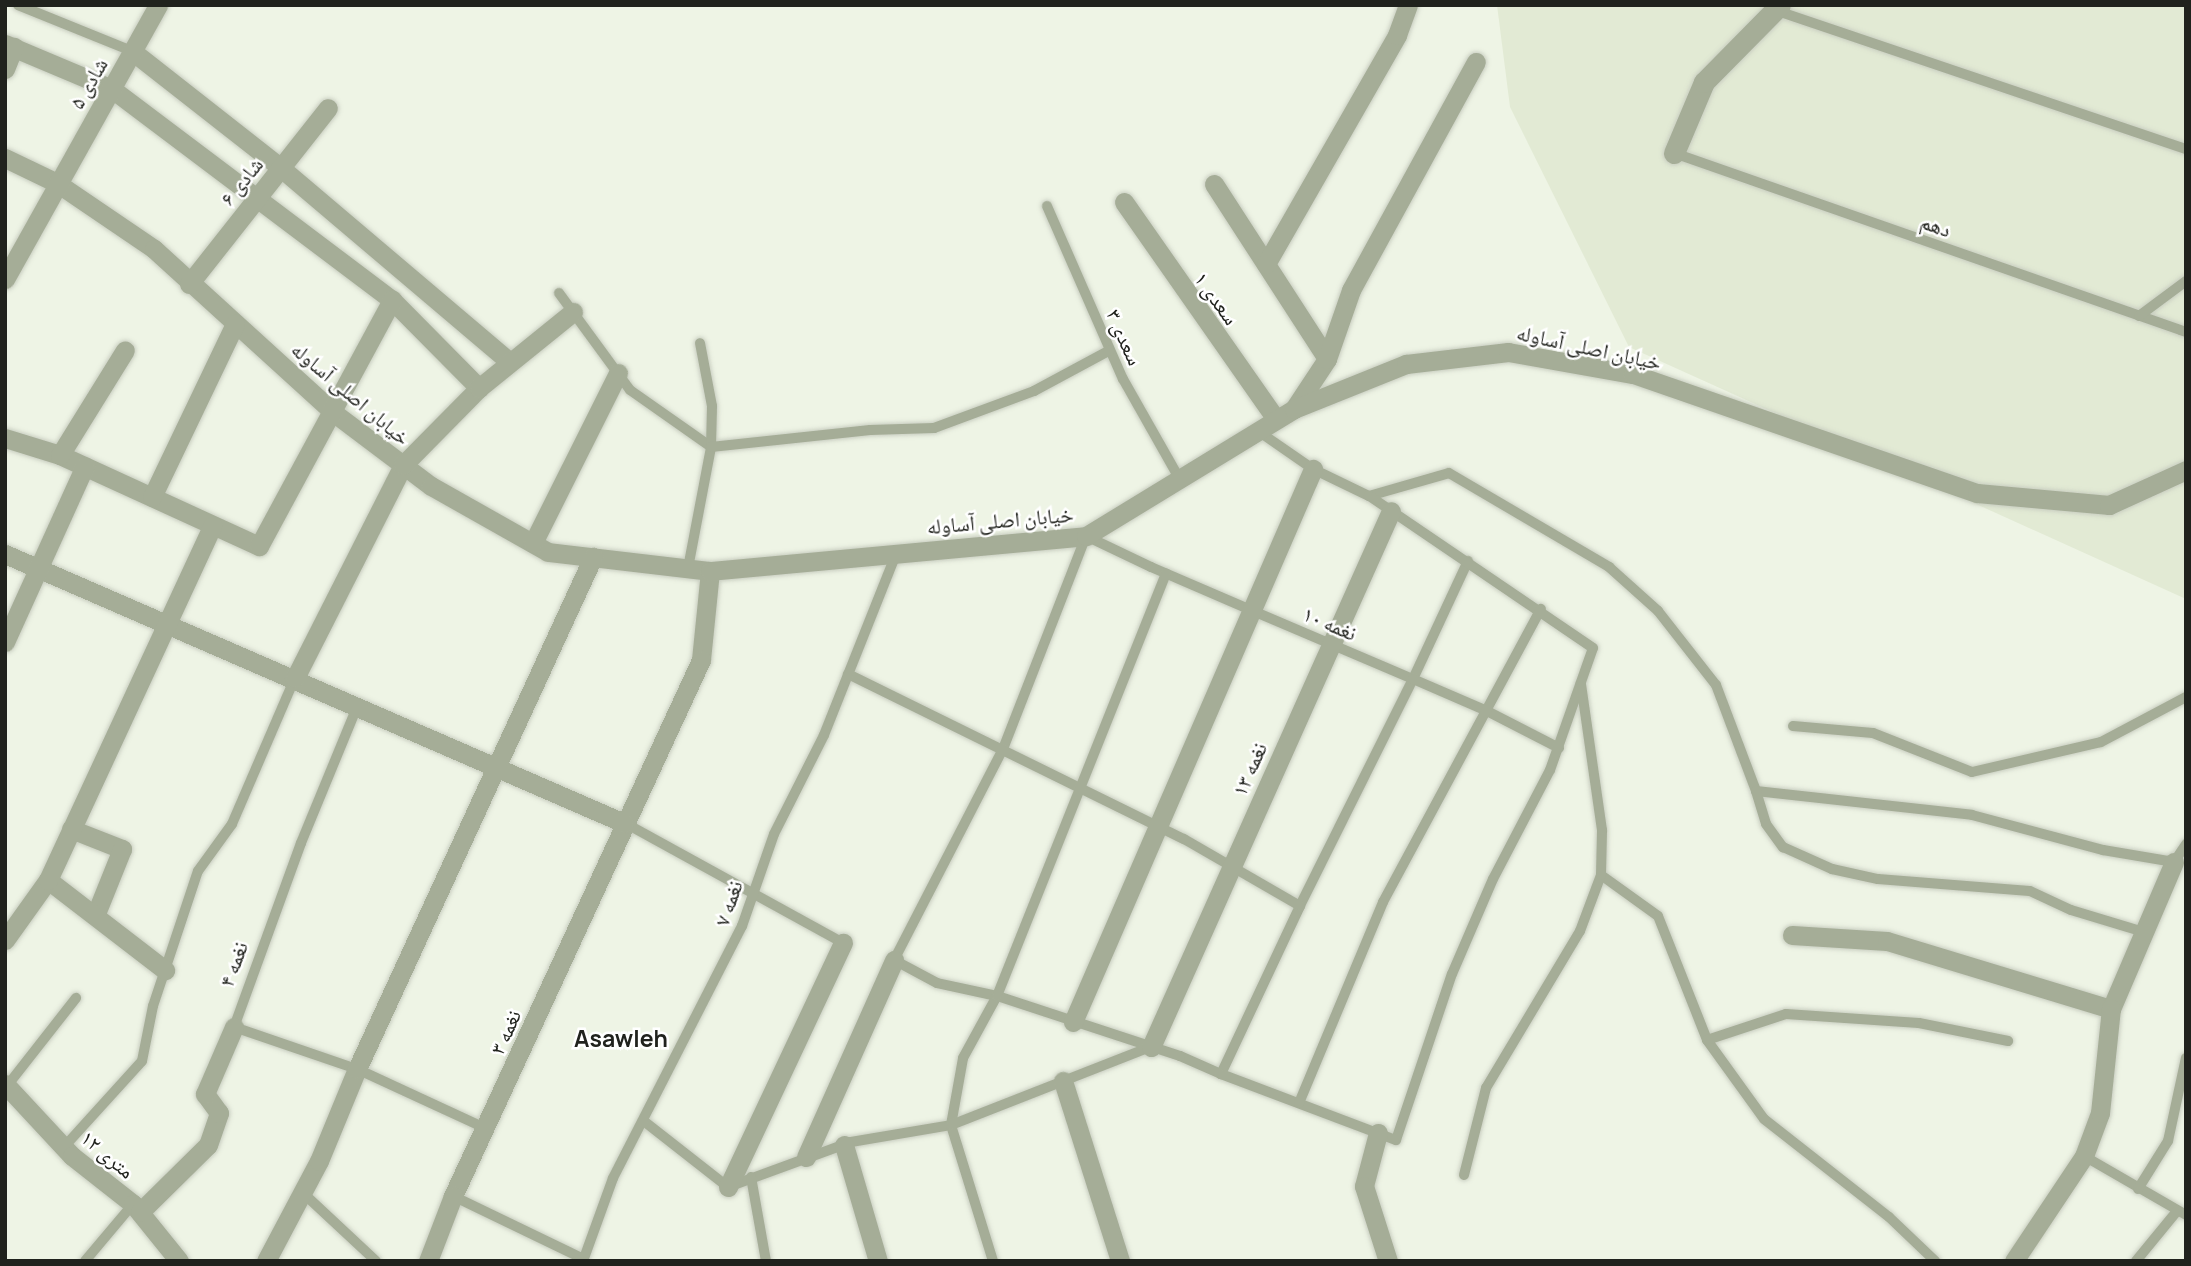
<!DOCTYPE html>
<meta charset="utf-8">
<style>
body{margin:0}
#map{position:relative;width:2191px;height:1266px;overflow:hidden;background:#eef4e5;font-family:Manrope,"Noto Naskh Arabic",sans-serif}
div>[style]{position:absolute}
.built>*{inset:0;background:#e2ead4}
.roads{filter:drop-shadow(0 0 2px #c9cec1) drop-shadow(0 0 2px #c9cec1)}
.service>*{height:10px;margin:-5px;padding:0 5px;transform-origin:5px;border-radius:5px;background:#a5ad97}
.minor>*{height:19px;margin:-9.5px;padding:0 9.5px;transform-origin:9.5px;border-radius:9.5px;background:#a5ad97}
.tertiary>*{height:21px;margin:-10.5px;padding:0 10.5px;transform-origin:10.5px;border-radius:10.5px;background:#a5ad97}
span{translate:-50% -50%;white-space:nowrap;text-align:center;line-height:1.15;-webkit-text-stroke:5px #fff;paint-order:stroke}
.street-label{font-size:21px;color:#20221d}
.neighbourhood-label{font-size:23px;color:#20221d;font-weight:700}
.frame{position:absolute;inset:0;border:7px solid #20221d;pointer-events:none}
</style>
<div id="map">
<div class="built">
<i style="clip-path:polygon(1497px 5px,2186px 5px,2186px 599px,1629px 347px,1510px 107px)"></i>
</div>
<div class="roads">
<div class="service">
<i style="left:18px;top:5px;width:123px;rotate:22deg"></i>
<i style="left:1775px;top:10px;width:434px;rotate:18.7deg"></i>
<i style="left:1674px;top:153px;width:542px;rotate:19.27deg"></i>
<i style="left:1047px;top:206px;width:189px;rotate:66.3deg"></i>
<i style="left:1123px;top:379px;width:114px;rotate:60.5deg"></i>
<i style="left:559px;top:293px;width:120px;rotate:53.8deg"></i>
<i style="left:630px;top:390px;width:99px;rotate:35.1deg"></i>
<i style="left:711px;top:447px;width:41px;rotate:-88.6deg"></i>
<i style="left:712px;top:406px;width:64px;rotate:-100.8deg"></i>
<i style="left:2139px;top:316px;width:59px;rotate:-36.7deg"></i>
<i style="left:1258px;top:431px;width:67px;rotate:34.6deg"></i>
<i style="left:1313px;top:469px;width:62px;rotate:25.7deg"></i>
<i style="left:1369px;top:496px;width:83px;rotate:-16deg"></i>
<i style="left:1449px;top:473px;width:186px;rotate:30.4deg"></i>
<i style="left:1609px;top:567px;width:66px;rotate:41.9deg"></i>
<i style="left:1658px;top:611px;width:94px;rotate:51.9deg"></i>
<i style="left:1716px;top:685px;width:113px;rotate:69.3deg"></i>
<i style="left:1756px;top:791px;width:217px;rotate:6.3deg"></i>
<i style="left:1972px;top:815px;width:136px;rotate:15deg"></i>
<i style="left:2103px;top:850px;width:72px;rotate:9.6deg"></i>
<i style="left:2174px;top:862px;width:22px;rotate:-56deg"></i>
<i style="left:1468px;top:561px;width:130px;rotate:115deg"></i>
<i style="left:1413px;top:679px;width:254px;rotate:116.5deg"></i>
<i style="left:1300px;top:906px;width:186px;rotate:115.2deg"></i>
<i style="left:1221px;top:1074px;width:45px;rotate:-156.3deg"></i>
<i style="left:1180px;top:1056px;width:193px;rotate:-161.8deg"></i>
<i style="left:997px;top:996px;width:61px;rotate:-167.8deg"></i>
<i style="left:937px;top:983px;width:49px;rotate:-151.9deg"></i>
<i style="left:894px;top:960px;width:237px;rotate:-62.7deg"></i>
<i style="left:1003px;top:749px;width:229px;rotate:-68.7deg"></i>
<i style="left:1086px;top:536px;width:72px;rotate:25.5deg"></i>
<i style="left:1151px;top:567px;width:109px;rotate:23.3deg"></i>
<i style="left:1251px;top:610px;width:176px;rotate:23.1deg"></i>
<i style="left:1413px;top:679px;width:81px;rotate:23.4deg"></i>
<i style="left:1487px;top:711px;width:81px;rotate:27.2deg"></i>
<i style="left:688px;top:568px;width:123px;rotate:-79.2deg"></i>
<i style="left:711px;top:447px;width:160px;rotate:-6.1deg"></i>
<i style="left:870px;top:430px;width:64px;rotate:-1.8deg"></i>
<i style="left:934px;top:428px;width:107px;rotate:-20.3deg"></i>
<i style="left:1034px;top:391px;width:86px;rotate:-28.3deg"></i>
<i style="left:848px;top:674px;width:374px;rotate:26.2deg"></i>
<i style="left:1184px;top:839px;width:134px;rotate:30deg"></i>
<i style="left:357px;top:707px;width:147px;rotate:112.4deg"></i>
<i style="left:301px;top:843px;width:196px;rotate:110deg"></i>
<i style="left:234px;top:1027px;width:130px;rotate:18.9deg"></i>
<i style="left:357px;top:1069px;width:143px;rotate:24.8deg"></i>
<i style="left:1793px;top:726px;width:80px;rotate:5deg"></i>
<i style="left:1873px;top:733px;width:106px;rotate:21.5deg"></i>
<i style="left:1972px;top:772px;width:132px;rotate:-13.1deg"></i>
<i style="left:2101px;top:742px;width:96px;rotate:-27.9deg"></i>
<i style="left:1756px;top:791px;width:34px;rotate:73deg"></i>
<i style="left:1766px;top:824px;width:29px;rotate:54deg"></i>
<i style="left:1783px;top:847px;width:54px;rotate:24.2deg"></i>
<i style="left:1832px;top:869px;width:47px;rotate:12.3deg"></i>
<i style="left:1878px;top:879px;width:152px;rotate:4.5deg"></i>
<i style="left:2030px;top:891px;width:45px;rotate:24.9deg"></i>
<i style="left:2071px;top:910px;width:76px;rotate:16.8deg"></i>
<i style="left:625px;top:823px;width:249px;rotate:28.8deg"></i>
<i style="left:1601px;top:875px;width:70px;rotate:35.7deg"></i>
<i style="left:1658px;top:916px;width:133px;rotate:68.4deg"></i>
<i style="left:1707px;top:1040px;width:97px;rotate:54.2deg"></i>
<i style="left:1764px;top:1119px;width:159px;rotate:38.1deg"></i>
<i style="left:1889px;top:1217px;width:64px;rotate:43.7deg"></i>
<i style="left:1707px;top:1040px;width:83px;rotate:-18.2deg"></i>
<i style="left:1786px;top:1014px;width:133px;rotate:3.9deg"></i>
<i style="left:1919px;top:1023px;width:91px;rotate:11.4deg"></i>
<i style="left:1221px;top:1074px;width:187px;rotate:20.7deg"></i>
<i style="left:1396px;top:1140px;width:175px;rotate:-71.4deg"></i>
<i style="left:1452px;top:974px;width:103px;rotate:-66.7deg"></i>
<i style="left:1493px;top:879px;width:123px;rotate:-62.4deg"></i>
<i style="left:1550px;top:770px;width:129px;rotate:-70.6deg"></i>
<i style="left:1593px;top:648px;width:271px;rotate:-145.8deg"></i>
<i style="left:7px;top:1086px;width:112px;rotate:-51.9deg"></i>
<i style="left:1299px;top:1103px;width:218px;rotate:-67.3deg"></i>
<i style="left:1383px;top:902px;width:333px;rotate:-61.7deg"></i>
<i style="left:645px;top:1122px;width:105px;rotate:38.1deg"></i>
<i style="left:728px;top:1187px;width:131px;rotate:-20.1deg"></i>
<i style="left:851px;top:1142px;width:101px;rotate:-9.6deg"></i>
<i style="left:951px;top:1125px;width:68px;rotate:-79.8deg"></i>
<i style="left:963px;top:1058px;width:71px;rotate:-61.3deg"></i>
<i style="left:997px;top:996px;width:455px;rotate:-68.2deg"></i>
<i style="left:64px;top:1147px;width:116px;rotate:-47.8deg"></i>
<i style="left:142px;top:1061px;width:56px;rotate:-78.7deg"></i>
<i style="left:153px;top:1006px;width:142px;rotate:-71.6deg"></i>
<i style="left:198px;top:871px;width:58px;rotate:-54.1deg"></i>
<i style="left:232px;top:824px;width:159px;rotate:-66.7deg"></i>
<i style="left:2084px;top:1156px;width:118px;rotate:30deg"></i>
<i style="left:1464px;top:1175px;width:90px;rotate:-75.8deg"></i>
<i style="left:1486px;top:1088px;width:183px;rotate:-59.1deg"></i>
<i style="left:1580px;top:931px;width:60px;rotate:-69.4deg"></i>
<i style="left:1601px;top:875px;width:45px;rotate:-88.7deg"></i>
<i style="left:1602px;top:830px;width:148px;rotate:-98.2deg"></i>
<i style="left:751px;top:1177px;width:85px;rotate:79.9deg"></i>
<i style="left:2138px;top:1189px;width:57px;rotate:-58deg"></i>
<i style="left:2168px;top:1141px;width:85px;rotate:-77.8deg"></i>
<i style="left:302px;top:1192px;width:101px;rotate:43deg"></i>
<i style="left:453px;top:1196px;width:145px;rotate:25.7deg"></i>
<i style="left:85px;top:1261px;width:75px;rotate:-49.9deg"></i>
<i style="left:583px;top:1261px;width:88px;rotate:-70.1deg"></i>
<i style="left:613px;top:1178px;width:283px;rotate:-62.9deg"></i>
<i style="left:742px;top:926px;width:97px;rotate:-70.8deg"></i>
<i style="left:774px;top:834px;width:111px;rotate:-63.2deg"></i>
<i style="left:824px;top:735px;width:197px;rotate:-68.3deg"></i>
<i style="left:993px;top:1261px;width:142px;rotate:-107.2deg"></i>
<i style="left:951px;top:1125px;width:214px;rotate:-21.4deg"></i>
<i style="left:2136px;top:1261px;width:65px;rotate:-50.6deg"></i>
</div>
<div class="minor">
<i style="left:5px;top:44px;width:116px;rotate:22.8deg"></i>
<i style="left:112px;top:89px;width:351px;rotate:37deg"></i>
<i style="left:392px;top:300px;width:124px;rotate:45.3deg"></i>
<i style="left:132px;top:51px;width:189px;rotate:38.1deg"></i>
<i style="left:281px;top:168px;width:300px;rotate:40.3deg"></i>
<i style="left:5px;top:69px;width:24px;rotate:-68deg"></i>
<i style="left:5px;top:158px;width:58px;rotate:25.7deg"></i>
<i style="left:57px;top:183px;width:117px;rotate:34.2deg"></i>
<i style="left:154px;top:249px;width:244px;rotate:42.3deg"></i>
<i style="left:334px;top:413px;width:121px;rotate:37deg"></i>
<i style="left:431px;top:486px;width:134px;rotate:29.4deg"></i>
<i style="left:548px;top:552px;width:163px;rotate:6.7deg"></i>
<i style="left:710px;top:571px;width:89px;rotate:95.8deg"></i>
<i style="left:701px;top:660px;width:591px;rotate:114.83deg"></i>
<i style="left:453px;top:1196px;width:70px;rotate:111deg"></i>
<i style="left:1214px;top:184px;width:208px;rotate:57.1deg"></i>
<i style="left:1124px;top:202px;width:265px;rotate:55deg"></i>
<i style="left:1266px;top:264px;width:264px;rotate:-60.2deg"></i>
<i style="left:1397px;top:35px;width:32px;rotate:-70deg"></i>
<i style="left:5px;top:279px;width:314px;rotate:-60.8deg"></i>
<i style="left:189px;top:284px;width:224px;rotate:-51.7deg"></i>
<i style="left:1294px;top:409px;width:60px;rotate:-56.6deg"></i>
<i style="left:1327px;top:359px;width:73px;rotate:-70.8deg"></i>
<i style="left:1351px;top:290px;width:260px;rotate:-61.3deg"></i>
<i style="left:5px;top:438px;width:58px;rotate:17.2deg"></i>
<i style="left:60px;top:455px;width:219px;rotate:24.6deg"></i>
<i style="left:259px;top:546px;width:280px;rotate:-61.6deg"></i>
<i style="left:60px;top:455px;width:123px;rotate:-58.2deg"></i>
<i style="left:152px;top:497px;width:192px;rotate:-64.4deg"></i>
<i style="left:533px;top:543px;width:190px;rotate:-63.4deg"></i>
<i style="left:5px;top:554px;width:675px;rotate:23.49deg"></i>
<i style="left:710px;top:571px;width:378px;rotate:-5.3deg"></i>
<i style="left:1086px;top:536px;width:244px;rotate:-31.4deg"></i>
<i style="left:1294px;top:409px;width:121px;rotate:-21.9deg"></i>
<i style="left:1406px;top:364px;width:103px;rotate:-6.7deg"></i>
<i style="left:1508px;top:352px;width:127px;rotate:10deg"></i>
<i style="left:1633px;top:374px;width:364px;rotate:19.1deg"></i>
<i style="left:1977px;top:493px;width:133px;rotate:5.2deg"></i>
<i style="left:2109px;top:505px;width:85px;rotate:-24.4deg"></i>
<i style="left:5px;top:642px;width:193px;rotate:-65.6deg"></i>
<i style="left:295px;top:678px;width:239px;rotate:-63.1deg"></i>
<i style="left:403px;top:465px;width:108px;rotate:-45.4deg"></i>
<i style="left:479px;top:388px;width:121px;rotate:-39deg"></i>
<i style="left:71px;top:829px;width:55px;rotate:21.4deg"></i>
<i style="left:122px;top:849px;width:72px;rotate:111.9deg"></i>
<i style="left:48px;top:880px;width:148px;rotate:37.6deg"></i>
<i style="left:1792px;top:935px;width:95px;rotate:3.6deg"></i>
<i style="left:1887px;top:941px;width:234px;rotate:16.9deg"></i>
<i style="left:2111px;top:1009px;width:160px;rotate:-66.8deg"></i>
<i style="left:5px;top:940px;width:74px;rotate:-54.4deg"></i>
<i style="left:48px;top:880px;width:391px;rotate:-65.1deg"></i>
<i style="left:1073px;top:1022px;width:603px;rotate:-66.54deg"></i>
<i style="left:1151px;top:1047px;width:587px;rotate:-65.88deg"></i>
<i style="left:1063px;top:1081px;width:189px;rotate:72.4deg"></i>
<i style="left:5px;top:1084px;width:98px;rotate:47.1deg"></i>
<i style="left:72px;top:1156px;width:78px;rotate:38.2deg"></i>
<i style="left:133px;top:1204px;width:73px;rotate:51.1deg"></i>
<i style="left:1378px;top:1133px;width:55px;rotate:104.8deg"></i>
<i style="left:1364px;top:1186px;width:79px;rotate:72.3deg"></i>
<i style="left:844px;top:1145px;width:121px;rotate:73.7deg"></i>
<i style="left:806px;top:1157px;width:216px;rotate:-65.9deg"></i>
<i style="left:728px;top:1187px;width:270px;rotate:-64.8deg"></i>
<i style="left:140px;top:1212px;width:95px;rotate:-44.6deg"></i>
<i style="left:208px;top:1145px;width:34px;rotate:-71deg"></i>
<i style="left:219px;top:1113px;width:24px;rotate:-126deg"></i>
<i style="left:205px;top:1094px;width:73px;rotate:-66.6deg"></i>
<i style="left:266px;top:1261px;width:113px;rotate:-62.1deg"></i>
<i style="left:319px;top:1161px;width:100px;rotate:-67.6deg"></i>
<i style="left:357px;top:1069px;width:564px;rotate:-65.25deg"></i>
<i style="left:2014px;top:1261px;width:126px;rotate:-56.3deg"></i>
<i style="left:2084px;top:1156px;width:46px;rotate:-69.6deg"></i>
<i style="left:2100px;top:1113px;width:105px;rotate:-84deg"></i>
</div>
<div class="tertiary">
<i style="left:1674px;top:153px;width:77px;rotate:-67.1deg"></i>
<i style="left:1704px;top:82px;width:108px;rotate:-45.4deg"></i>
</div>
</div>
<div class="street-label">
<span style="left:88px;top:83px;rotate:-60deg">شادی ۵</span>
<span style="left:241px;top:181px;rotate:-51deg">شادی ۶</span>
<span style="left:1936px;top:225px;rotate:19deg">دهم</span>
<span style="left:1217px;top:298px;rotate:54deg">سعدی ۱</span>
<span style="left:1125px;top:337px;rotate:66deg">سعدی ۳</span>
<span style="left:1589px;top:347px;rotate:12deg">خیابان اصلی آساوله</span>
<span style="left:351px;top:393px;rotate:40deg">خیابان اصلی آساوله</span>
<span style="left:1000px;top:520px;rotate:-5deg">خیابان اصلی آساوله</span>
<span style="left:1330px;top:623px;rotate:23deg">نغمه ۱۰</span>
<span style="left:1249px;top:769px;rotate:-66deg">نغمه ۱۳</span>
<span style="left:728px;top:903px;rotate:-71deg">نغمه ۷</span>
<span style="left:233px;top:964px;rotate:-70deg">نغمه ۴</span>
<span style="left:505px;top:1032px;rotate:-66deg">نغمه ۳</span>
<span style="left:108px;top:1154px;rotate:40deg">۱۲ متری</span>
</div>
<div class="neighbourhood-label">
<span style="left:621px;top:1038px">Asawleh</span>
</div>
<div class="frame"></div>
</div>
